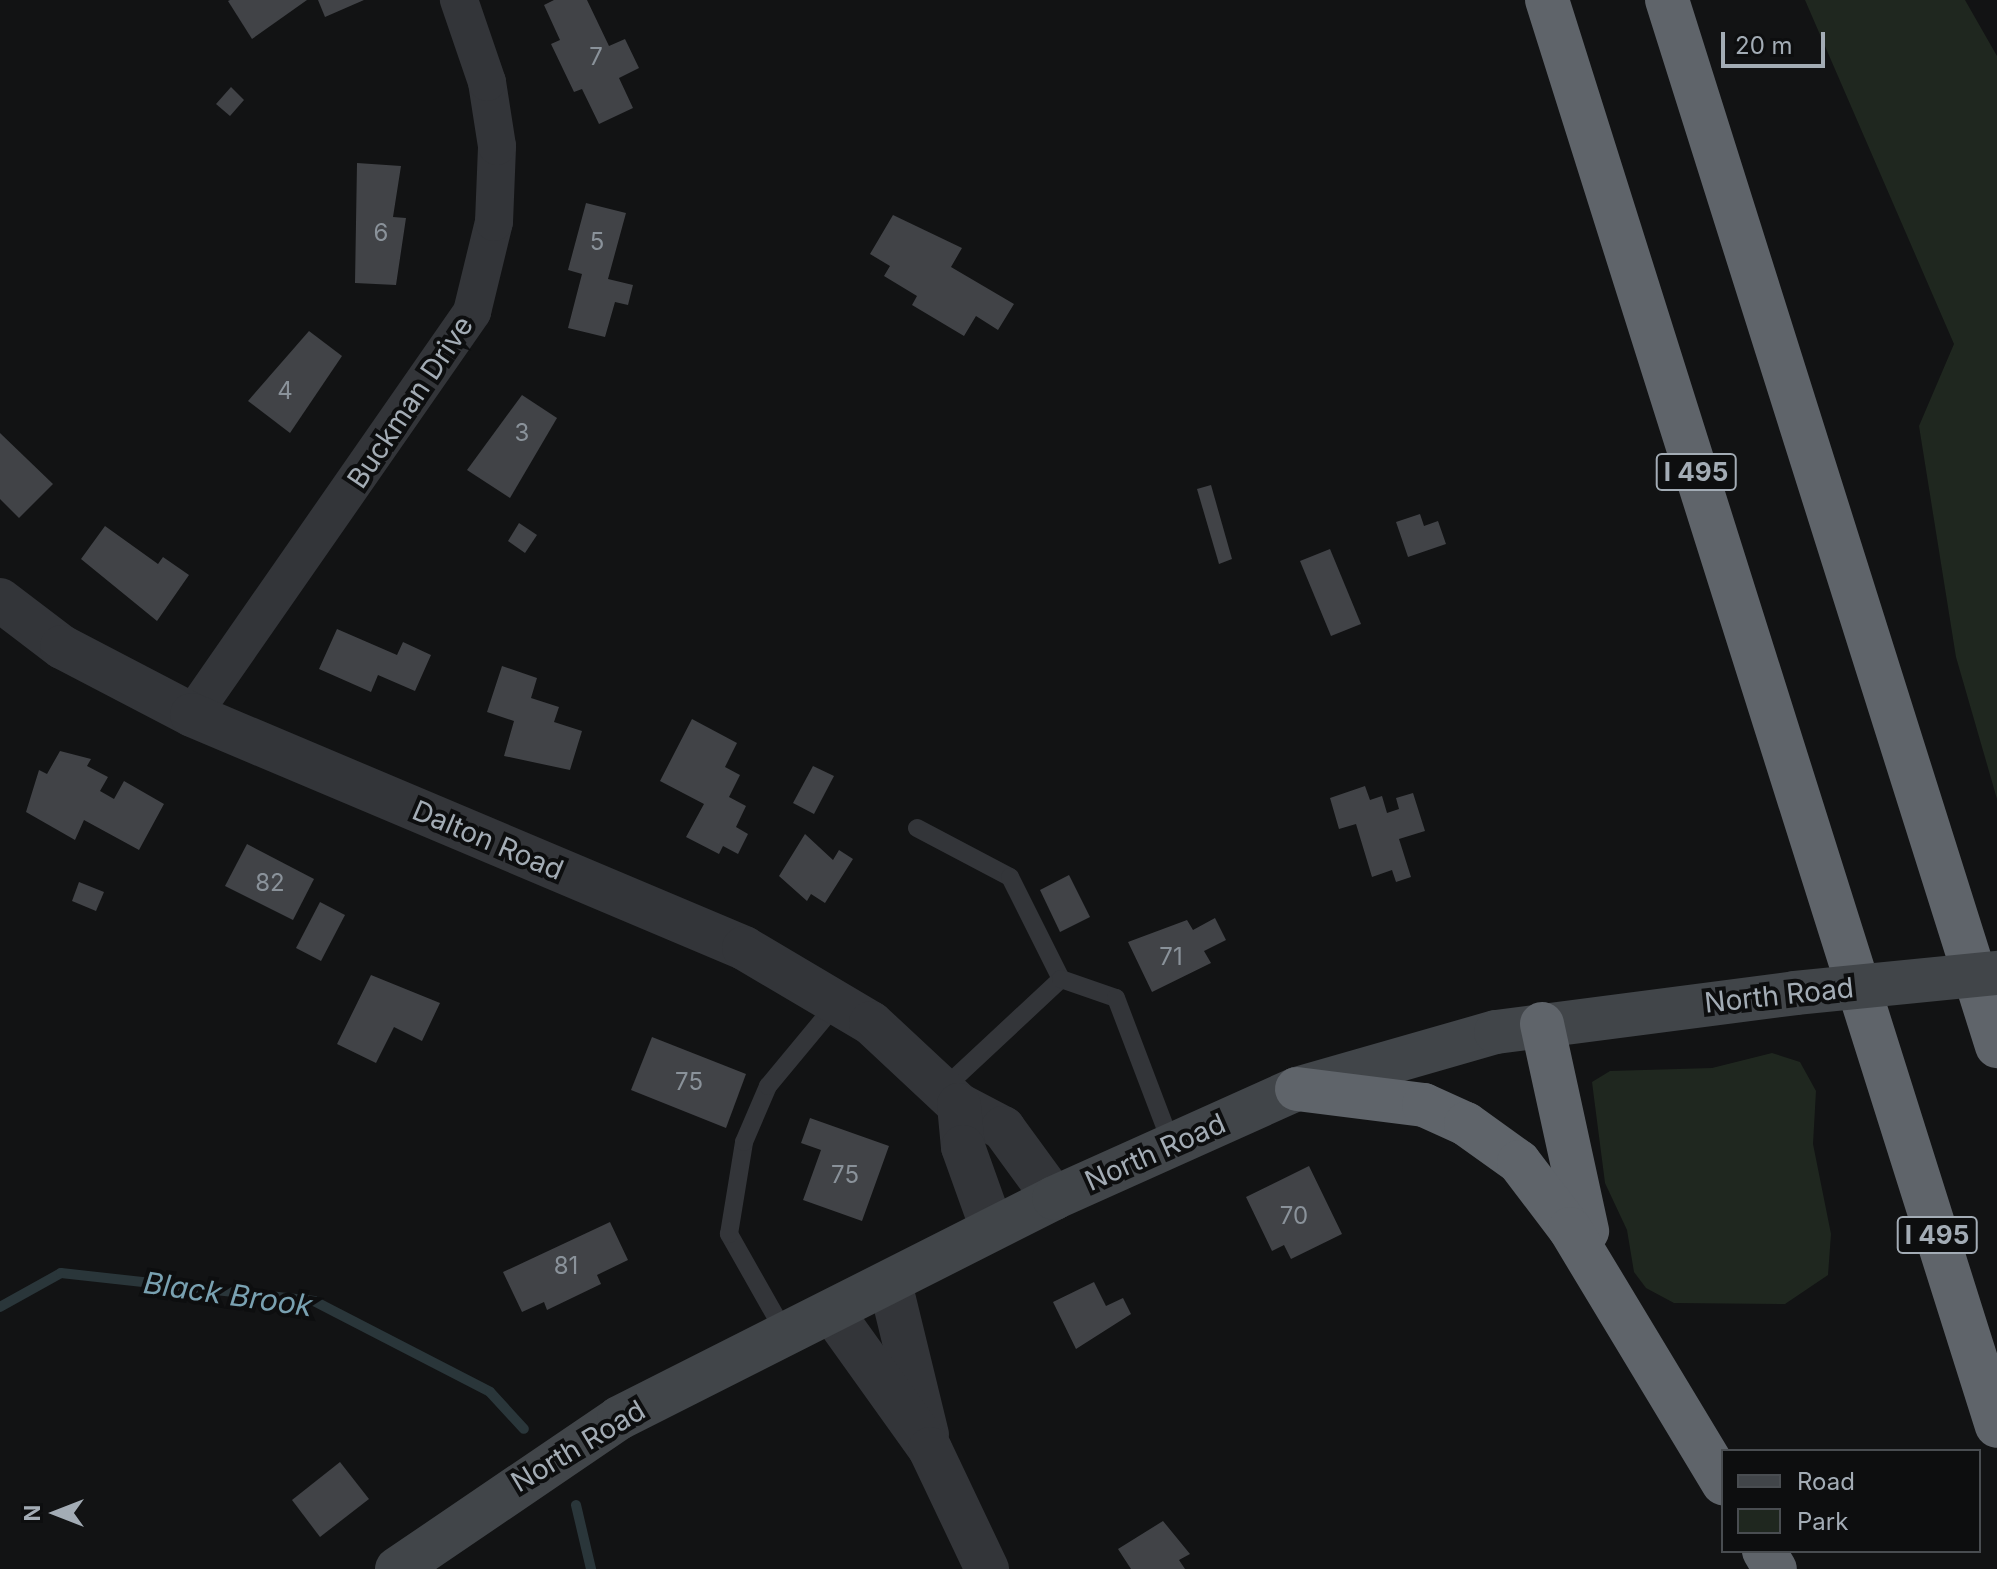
<!DOCTYPE html>
<style>
body{margin:0}
#map{position:relative;width:1997px;height:1569px;overflow:hidden;background:#121314;font-family:Inter,sans-serif}
div>[style]{position:absolute}
.green>*{inset:0;background:#1f271f}
.stream>*{height:10px;margin:-5px;padding:0 5px;transform-origin:5px;border-radius:5px;background:#2a363a}
.building>*{inset:0;background:#414347}
.service>*{height:18px;margin:-9px;padding:0 9px;transform-origin:9px;border-radius:9px;background:#333539}
.minor>*{height:38px;margin:-19px;padding:0 19px;transform-origin:19px;border-radius:19px;background:#333539}
.tertiary>*{height:44px;margin:-22px;padding:0 22px;transform-origin:22px;border-radius:22px;background:#333539}
.secondary>*{height:44px;margin:-22px;padding:0 22px;transform-origin:22px;border-radius:22px;background:#414549}
.motorway>*{height:44px;margin:-22px;padding:0 22px;transform-origin:22px;border-radius:22px;background:#5f646a}
.secondary-bridge>*{height:44px;margin:-22px;padding:0 22px;transform-origin:22px;border-radius:22px;background:#414549}
span{translate:-50% -50%;white-space:nowrap;text-align:center;line-height:1.15;-webkit-text-stroke:8px #0d0e0f;paint-order:stroke}
.number-label{font-size:24px;color:#8a929a}
.number-label span{-webkit-text-stroke-width:0}
.shield-label span{padding:2px 6px;background:#0d0e0f;border:2px solid;border-radius:6px;-webkit-text-stroke-width:0}
.shield-label{font-size:26px;color:#a3acb5;font-weight:700}
.street-label{font-size:28px;color:#a3acb5}
.water-label{font-size:30px;color:#79a1b1;font-style:italic}
.legend{position:absolute;left:1721px;top:1449px;width:260px;height:104px;box-sizing:border-box;background:#0d0e0f;border:2px solid #494d51;margin:0;padding:10px 14px;list-style:none;font-size:24px;color:#a3acb5}
.legend li{display:flex;align-items:center;gap:16px;height:40px}
.legend b{width:40px;border:2px solid #494d51}
.north{position:absolute;left:16px;top:1473px;width:80px;height:80px;-webkit-text-stroke:6px #0d0e0f;paint-order:stroke;rotate:270deg;font-size:22px;font-weight:700;line-height:32px;text-align:center;color:#a3acb5}
.north::after{content:'';display:block;margin:auto;width:28px;height:36px;background:#a3acb5;clip-path:polygon(50% 0,100% 100%,50% 72%,0 100%)}
.scale{position:absolute;left:1721px;top:32px;width:104px;height:36px;box-sizing:border-box;border:4px solid #a3acb5;border-top:0;padding-left:10px;font-size:24px;line-height:28px;white-space:nowrap;color:#a3acb5;-webkit-text-stroke:6px #0d0e0f;paint-order:stroke}
</style>
<div id="map">
<div class="green">
<i style="clip-path:polygon(1805px 0,1965px 0,1997px 56px,1997px 799px,1956px 657px,1919px 426px,1954px 344px)"></i>
<i style="clip-path:polygon(1772px 1053px,1800px 1062px,1816px 1091px,1813px 1144px,1831px 1234px,1828px 1275px,1785px 1304px,1674px 1303px,1646px 1288px,1634px 1272px,1627px 1230px,1605px 1183px,1592px 1082px,1610px 1071px,1712px 1068px)"></i>
</div>
<div class="stream">
<i style="left:0;top:1307px;width:70px;rotate:-29.1deg"></i>
<i style="left:61px;top:1273px;width:255px;rotate:6.3deg"></i>
<i style="left:314px;top:1301px;width:198px;rotate:27.3deg"></i>
<i style="left:490px;top:1392px;width:50px;rotate:47.4deg"></i>
<i style="left:576px;top:1505px;width:66px;rotate:76.8deg"></i>
</div>
<div class="building">
<i style="clip-path:polygon(307px 0,252px 39px,228px 1px,230px 0)"></i>
<i style="clip-path:polygon(318px 0,364px 0,325px 17px)"></i>
<i style="clip-path:polygon(554px 0,587px 0,609px 46px,625px 39px,639px 68px,619px 78px,633px 108px,599px 124px,582px 89px,574px 92px,551px 44px,560px 40px,544px 5px)"></i>
<i style="clip-path:polygon(231px 87px,244px 100px,230px 116px,216px 104px)"></i>
<i style="clip-path:polygon(357px 163px,401px 166px,393px 217px,406px 218px,396px 285px,355px 283px)"></i>
<i style="clip-path:polygon(586px 203px,626px 213px,608px 279px,633px 285px,628px 305px,615px 302px,605px 337px,568px 328px,582px 274px,568px 270px)"></i>
<i style="clip-path:polygon(893px 215px,962px 248px,951px 267px,1014px 304px,998px 330px,976px 316px,964px 336px,912px 305px,917px 296px,884px 276px,890px 266px,870px 254px)"></i>
<i style="clip-path:polygon(309px 331px,342px 356px,290px 433px,248px 401px)"></i>
<i style="clip-path:polygon(522px 395px,557px 418px,510px 498px,467px 470px)"></i>
<i style="clip-path:polygon(0 433px,53px 484px,19px 518px,0 499px)"></i>
<i style="clip-path:polygon(1211px 485px,1232px 559px,1219px 564px,1197px 489px)"></i>
<i style="clip-path:polygon(1420px 514px,1424px 526px,1438px 521px,1446px 544px,1408px 557px,1396px 522px)"></i>
<i style="clip-path:polygon(519px 523px,537px 535px,525px 553px,508px 541px)"></i>
<i style="clip-path:polygon(105px 526px,158px 564px,163px 557px,189px 575px,157px 621px,81px 559px)"></i>
<i style="clip-path:polygon(1330px 549px,1361px 624px,1331px 636px,1300px 561px)"></i>
<i style="clip-path:polygon(337px 629px,397px 655px,403px 642px,431px 655px,415px 691px,378px 675px,371px 692px,319px 669px)"></i>
<i style="clip-path:polygon(502px 666px,537px 678px,531px 698px,559px 707px,554px 722px,582px 731px,570px 770px,504px 756px,514px 721px,487px 712px)"></i>
<i style="clip-path:polygon(692px 719px,737px 743px,725px 767px,740px 775px,729px 797px,746px 806px,736px 827px,748px 834px,738px 854px,723px 846px,719px 854px,686px 837px,704px 804px,660px 781px)"></i>
<i style="clip-path:polygon(60px 751px,91px 759px,87px 766px,108px 777px,100px 791px,114px 799px,124px 781px,164px 804px,139px 850px,84px 820px,75px 840px,26px 812px,39px 770px,47px 774px)"></i>
<i style="clip-path:polygon(813px 766px,834px 776px,814px 814px,793px 803px)"></i>
<i style="clip-path:polygon(1365px 786px,1370px 800px,1382px 796px,1387px 813px,1399px 809px,1396px 798px,1413px 793px,1425px 831px,1399px 839px,1411px 877px,1396px 882px,1392px 870px,1372px 877px,1356px 824px,1339px 829px,1330px 798px)"></i>
<i style="clip-path:polygon(805px 834px,833px 860px,839px 850px,853px 859px,825px 903px,811px 894px,807px 901px,779px 876px)"></i>
<i style="clip-path:polygon(247px 844px,314px 879px,293px 920px,225px 886px)"></i>
<i style="clip-path:polygon(1069px 875px,1090px 917px,1060px 932px,1040px 890px)"></i>
<i style="clip-path:polygon(79px 882px,104px 892px,96px 911px,72px 901px)"></i>
<i style="clip-path:polygon(320px 902px,345px 915px,321px 961px,296px 948px)"></i>
<i style="clip-path:polygon(1215px 918px,1226px 940px,1204px 951px,1211px 963px,1152px 992px,1128px 942px,1187px 920px,1193px 930px)"></i>
<i style="clip-path:polygon(371px 975px,440px 1003px,422px 1041px,394px 1027px,376px 1063px,337px 1044px)"></i>
<i style="clip-path:polygon(652px 1037px,746px 1074px,726px 1128px,631px 1090px)"></i>
<i style="clip-path:polygon(810px 1118px,889px 1146px,862px 1221px,803px 1200px,821px 1150px,801px 1143px)"></i>
<i style="clip-path:polygon(1309px 1166px,1342px 1234px,1291px 1259px,1284px 1245px,1272px 1251px,1246px 1197px)"></i>
<i style="clip-path:polygon(610px 1222px,628px 1260px,597px 1275px,601px 1284px,547px 1310px,544px 1302px,522px 1312px,503px 1272px)"></i>
<i style="clip-path:polygon(1094px 1282px,1106px 1306px,1123px 1298px,1131px 1314px,1076px 1349px,1053px 1302px)"></i>
<i style="clip-path:polygon(340px 1462px,369px 1499px,320px 1537px,292px 1500px)"></i>
<i style="clip-path:polygon(1163px 1521px,1190px 1554px,1179px 1560px,1185px 1569px,1131px 1569px,1118px 1549px)"></i>
</div>
<div class="service">
<i style="left:917px;top:828px;width:105px;rotate:27.8deg"></i>
<i style="left:1010px;top:877px;width:114px;rotate:63.4deg"></i>
<i style="left:1061px;top:979px;width:160px;rotate:137deg"></i>
<i style="left:1061px;top:979px;width:58px;rotate:19.1deg"></i>
<i style="left:1116px;top:998px;width:155px;rotate:69.2deg"></i>
<i style="left:785px;top:1333px;width:114px;rotate:-119.5deg"></i>
<i style="left:729px;top:1234px;width:93px;rotate:-80.7deg"></i>
<i style="left:744px;top:1142px;width:61px;rotate:-66.8deg"></i>
<i style="left:768px;top:1086px;width:108px;rotate:-50.3deg"></i>
</div>
<div class="minor">
<i style="left:192px;top:715px;width:491px;rotate:-55.2deg"></i>
<i style="left:472px;top:312px;width:93px;rotate:-76.3deg"></i>
<i style="left:494px;top:222px;width:76px;rotate:-87.7deg"></i>
<i style="left:497px;top:146px;width:65px;rotate:-98.9deg"></i>
<i style="left:487px;top:82px;width:87px;rotate:-108.9deg"></i>
</div>
<div class="tertiary">
<i style="left:0;top:600px;width:78px;rotate:37.2deg"></i>
<i style="left:62px;top:647px;width:147px;rotate:27.6deg"></i>
<i style="left:192px;top:715px;width:599px;rotate:22.88deg"></i>
<i style="left:744px;top:948px;width:147px;rotate:30.6deg"></i>
<i style="left:871px;top:1023px;width:120px;rotate:43deg"></i>
<i style="left:959px;top:1105px;width:50px;rotate:27.6deg"></i>
<i style="left:1003px;top:1128px;width:87px;rotate:53.9deg"></i>
<i style="left:959px;top:1105px;width:42px;rotate:84.6deg"></i>
<i style="left:963px;top:1147px;width:86px;rotate:70.3deg"></i>
<i style="left:890px;top:1283px;width:156px;rotate:76.3deg"></i>
<i style="left:832px;top:1312px;width:168px;rotate:54.4deg"></i>
<i style="left:930px;top:1449px;width:133px;rotate:64.6deg"></i>
</div>
<div class="secondary">
<i style="left:397px;top:1569px;width:268px;rotate:-34.2deg"></i>
<i style="left:619px;top:1418px;width:487px;rotate:-26.8deg"></i>
<i style="left:1054px;top:1198px;width:266px;rotate:-24.2deg"></i>
<i style="left:1297px;top:1089px;width:207px;rotate:-16deg"></i>
<i style="left:1496px;top:1032px;width:302px;rotate:-7.4deg"></i>
</div>
<div class="motorway">
<i style="left:1547px;top:0;width:1495px;rotate:72.49deg"></i>
<i style="left:1667px;top:0;width:1097px;rotate:72.49deg"></i>
<i style="left:1542px;top:1024px;width:212px;rotate:77.7deg"></i>
<i style="left:1297px;top:1089px;width:128px;rotate:7.2deg"></i>
<i style="left:1424px;top:1105px;width:46px;rotate:24.3deg"></i>
<i style="left:1466px;top:1124px;width:65px;rotate:35.6deg"></i>
<i style="left:1519px;top:1162px;width:84px;rotate:52.7deg"></i>
<i style="left:1570px;top:1229px;width:297px;rotate:58.9deg"></i>
<i style="left:1764px;top:1551px;width:21px;rotate:59deg"></i>
</div>
<div class="secondary-bridge">
<i style="left:1795px;top:993px;width:203px;rotate:-5.7deg"></i>
</div>
<div class="number-label">
<span style="left:596px;top:57px">7</span>
<span style="left:381px;top:233px">6</span>
<span style="left:597px;top:242px">5</span>
<span style="left:285px;top:391px">4</span>
<span style="left:522px;top:433px">3</span>
<span style="left:270px;top:883px">82</span>
<span style="left:1171px;top:957px">71</span>
<span style="left:689px;top:1082px">75</span>
<span style="left:845px;top:1175px">75</span>
<span style="left:1294px;top:1216px">70</span>
<span style="left:566px;top:1266px">81</span>
</div>
<div class="shield-label">
<span style="left:1696px;top:472px">I 495</span>
<span style="left:1937px;top:1235px">I 495</span>
</div>
<div class="street-label">
<span style="left:410px;top:402px;rotate:-56deg">Buckman Drive</span>
<span style="left:488px;top:840px;rotate:23deg">Dalton Road</span>
<span style="left:1779px;top:995px;rotate:-6deg">North Road</span>
<span style="left:1155px;top:1152px;rotate:-24deg">North Road</span>
<span style="left:578px;top:1446px;rotate:-31deg">North Road</span>
</div>
<div class="water-label">
<span style="left:228px;top:1294px;rotate:8deg">Black Brook</span>
</div>
<ul class="legend">
<li><b style="height:10px;background:#414549"></b>Road</li>
<li><b style="height:22px;background:#1f271f"></b>Park</li>
</ul>
<div class="north">N</div>
<div class="scale">20 m</div>
</div>
